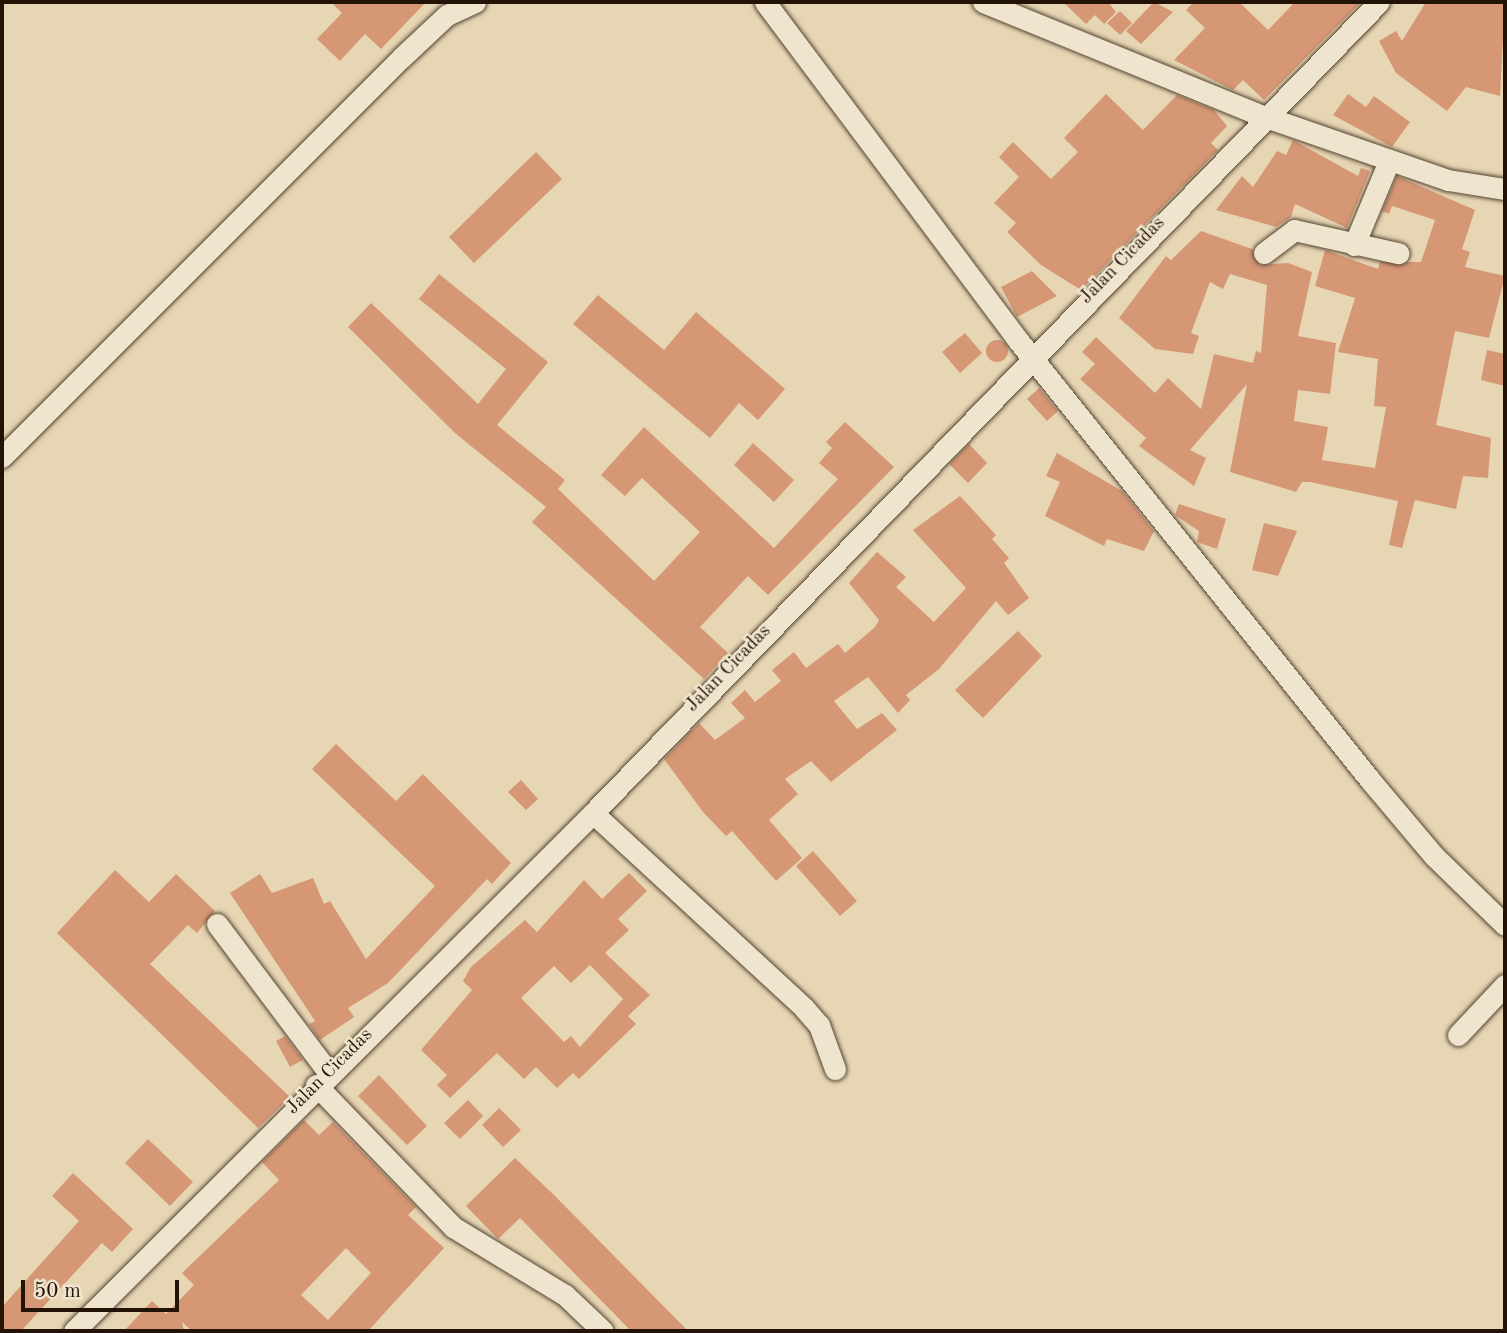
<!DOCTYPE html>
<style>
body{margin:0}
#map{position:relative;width:1507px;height:1333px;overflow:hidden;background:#e7d6b4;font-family:"Old Standard TT",serif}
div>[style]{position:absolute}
.building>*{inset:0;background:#d69775}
.round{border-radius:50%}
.roads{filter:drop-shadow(0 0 2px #544432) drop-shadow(0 0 2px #544432)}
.minor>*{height:21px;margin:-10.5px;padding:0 10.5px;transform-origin:10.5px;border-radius:10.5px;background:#efe4ce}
span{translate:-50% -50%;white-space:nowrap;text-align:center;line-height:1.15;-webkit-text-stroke:5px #efe4ce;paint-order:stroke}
.street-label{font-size:19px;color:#231306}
.frame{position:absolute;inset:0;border:4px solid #231306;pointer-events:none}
.scale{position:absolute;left:21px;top:1280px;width:158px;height:32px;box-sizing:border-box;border:4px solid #231306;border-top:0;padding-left:9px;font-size:21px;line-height:24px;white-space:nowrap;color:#231306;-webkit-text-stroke:5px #efe4ce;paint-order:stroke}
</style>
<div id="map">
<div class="building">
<i style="clip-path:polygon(331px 2px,426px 2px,381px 49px,365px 34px,340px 61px,317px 39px,342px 13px)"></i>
<i style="clip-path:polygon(1063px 2px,1108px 2px,1116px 12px,1104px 24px,1095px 15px,1086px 24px)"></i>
<i style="clip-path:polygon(1154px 2px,1173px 12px,1141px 44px,1126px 31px)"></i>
<i style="clip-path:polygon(1194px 2px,1239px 2px,1268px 30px,1295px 2px,1361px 2px,1264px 100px,1243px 80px,1233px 90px,1174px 60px,1205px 28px,1186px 10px)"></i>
<i style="clip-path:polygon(1426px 2px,1505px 2px,1500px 96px,1466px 87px,1447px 111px,1396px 73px,1379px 41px,1396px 31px,1402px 41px)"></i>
<i style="clip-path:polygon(1120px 11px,1132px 23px,1120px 35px,1107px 23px)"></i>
<i style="clip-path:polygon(1106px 94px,1143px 130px,1177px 95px,1214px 110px,1227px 126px,1211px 143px,1218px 150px,1081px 290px,1041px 265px,1007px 232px,1016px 223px,994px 203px,1019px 177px,999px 157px,1013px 142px,1051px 179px,1078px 152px,1064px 138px)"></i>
<i style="clip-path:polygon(1348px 94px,1366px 107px,1374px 96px,1410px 122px,1392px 147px,1333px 115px)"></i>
<i style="clip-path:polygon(1293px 140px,1358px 176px,1361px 168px,1370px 171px,1347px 228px,1295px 204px,1291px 217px,1276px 227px,1216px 210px,1242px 176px,1253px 187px,1277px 151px,1286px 155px)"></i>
<i style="clip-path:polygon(536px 152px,562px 179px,474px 263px,449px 237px)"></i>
<i style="clip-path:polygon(1397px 176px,1475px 210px,1462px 249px,1470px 252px,1465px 267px,1505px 276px,1489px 338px,1455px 331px,1436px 425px,1491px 438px,1488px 478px,1463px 476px,1456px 509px,1415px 500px,1402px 548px,1389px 545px,1398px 501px,1310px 482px,1302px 482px,1296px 492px,1230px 472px,1247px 384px,1190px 450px,1206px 458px,1194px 486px,1139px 446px,1146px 438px,1080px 379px,1095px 364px,1082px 352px,1096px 337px,1155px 393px,1168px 378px,1201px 409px,1214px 354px,1253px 363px,1256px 351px,1261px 353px,1267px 285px,1230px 274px,1223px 289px,1210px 282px,1191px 333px,1199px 336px,1193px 354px,1155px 349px,1119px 318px,1166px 256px,1171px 260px,1201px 231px,1252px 249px,1260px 265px,1288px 263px,1312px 272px,1298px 336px,1336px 343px,1330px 394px,1298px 390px,1294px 421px,1328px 427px,1322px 460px,1375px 468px,1386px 407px,1374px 406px,1378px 359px,1338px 352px,1355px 298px,1315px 286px,1325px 250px,1378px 269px,1380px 262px,1421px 262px,1435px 220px,1392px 206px,1389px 214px,1382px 211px)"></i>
<i style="clip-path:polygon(1032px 271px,1057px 296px,1017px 317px,1001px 287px)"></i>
<i style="clip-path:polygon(439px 274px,548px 362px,497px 425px,565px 480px,558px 489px,654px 581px,700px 532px,642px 478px,625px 496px,601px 475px,644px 427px,774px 548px,838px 479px,819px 463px,832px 448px,826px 442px,845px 422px,894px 467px,768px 595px,748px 576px,700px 627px,728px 653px,704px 679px,532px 522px,546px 507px,455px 433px,348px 327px,371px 303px,478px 404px,506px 369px,419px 299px)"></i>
<i style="clip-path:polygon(598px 295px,664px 350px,696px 312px,785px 389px,758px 420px,739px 403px,710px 438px,573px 324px)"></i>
<i style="clip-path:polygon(965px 333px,982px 353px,960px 373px,942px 352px)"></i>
<i class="round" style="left:986px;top:340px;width:22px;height:22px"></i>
<i style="clip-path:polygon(1487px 350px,1505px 354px,1505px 386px,1481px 380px)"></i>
<i style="clip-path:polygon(1039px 388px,1058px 411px,1047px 421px,1027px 399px)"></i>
<i style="clip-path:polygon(753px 443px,794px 480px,774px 502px,734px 465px)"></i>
<i style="clip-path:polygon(969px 444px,987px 463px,968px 483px,949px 464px)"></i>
<i style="clip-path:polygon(1057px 453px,1122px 491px,1154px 531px,1144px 551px,1107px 539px,1104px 546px,1045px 516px,1060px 482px,1046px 476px)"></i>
<i style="clip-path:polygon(960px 496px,996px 535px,992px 539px,1009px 558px,1004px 563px,1029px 598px,1008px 615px,996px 601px,939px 669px,906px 695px,910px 700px,898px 713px,868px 677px,834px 701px,857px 729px,882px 713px,897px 730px,831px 782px,811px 761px,785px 779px,798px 794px,769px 820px,802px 858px,776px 881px,732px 831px,726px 836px,703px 812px,664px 759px,699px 723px,715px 740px,745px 718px,731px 703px,745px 690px,755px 702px,781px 681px,772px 670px,794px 652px,806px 668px,838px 644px,845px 653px,875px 627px,879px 620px,849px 583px,877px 552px,906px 577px,896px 587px,934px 622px,966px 588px,913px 530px)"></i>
<i style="clip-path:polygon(1179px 504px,1226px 519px,1217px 549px,1197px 542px,1199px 531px,1175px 515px)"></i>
<i style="clip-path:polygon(1264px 523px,1297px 531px,1278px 576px,1252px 570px)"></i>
<i style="clip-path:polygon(1018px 631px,1042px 656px,983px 718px,955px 690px)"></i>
<i style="clip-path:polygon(336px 744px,396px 801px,423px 774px,511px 863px,492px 884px,487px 879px,388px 983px,348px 1008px,354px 1017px,320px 1040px,309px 1024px,315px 1021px,230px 893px,260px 874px,272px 893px,313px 878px,324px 904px,330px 901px,366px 959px,435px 886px,312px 769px)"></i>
<i style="clip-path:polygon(521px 780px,538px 799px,526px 810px,508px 792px)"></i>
<i style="clip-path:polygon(813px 851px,857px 901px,840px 916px,796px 866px)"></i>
<i style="clip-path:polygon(115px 870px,149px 902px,176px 874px,215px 911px,197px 933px,188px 925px,150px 964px,290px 1097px,258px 1128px,57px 933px)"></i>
<i style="clip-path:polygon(evenodd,629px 873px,647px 891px,618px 919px,629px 930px,605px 953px,650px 995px,628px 1016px,636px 1024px,579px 1079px,573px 1073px,557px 1088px,536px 1067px,524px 1079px,497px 1053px,450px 1098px,437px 1085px,447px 1075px,421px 1050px,472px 990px,463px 981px,471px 967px,525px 920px,537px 932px,584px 880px,602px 899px,629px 873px,590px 965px,623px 999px,580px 1047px,571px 1036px,564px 1042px,521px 998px,554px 966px,571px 983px,590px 965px)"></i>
<i style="clip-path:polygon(285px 1036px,303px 1060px,290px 1067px,276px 1041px)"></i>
<i style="clip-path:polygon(379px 1075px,427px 1126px,407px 1145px,358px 1096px)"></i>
<i style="clip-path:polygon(468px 1100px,483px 1116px,460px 1139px,444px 1123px)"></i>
<i style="clip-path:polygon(499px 1108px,521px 1130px,503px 1147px,482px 1125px)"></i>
<i style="clip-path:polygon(evenodd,304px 1120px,319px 1135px,333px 1122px,416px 1207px,408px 1215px,444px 1248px,368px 1331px,192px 1331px,182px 1322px,184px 1331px,124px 1331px,152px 1301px,166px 1314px,194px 1285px,182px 1273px,279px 1180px,262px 1162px,304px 1120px,346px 1248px,371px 1273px,328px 1320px,301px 1295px,346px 1248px)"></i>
<i style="clip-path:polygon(148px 1139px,193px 1182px,170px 1206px,125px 1163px)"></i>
<i style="clip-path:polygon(515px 1158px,555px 1196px,688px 1331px,631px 1331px,520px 1218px,498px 1239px,466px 1206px)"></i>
<i style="clip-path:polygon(73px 1173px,133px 1229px,112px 1252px,102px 1243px,21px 1331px,2px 1331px,2px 1307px,79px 1221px,52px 1196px)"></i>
</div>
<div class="roads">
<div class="minor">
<i style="left:765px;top:2px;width:421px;rotate:53.2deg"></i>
<i style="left:1017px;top:339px;width:565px;rotate:51.32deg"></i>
<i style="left:1370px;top:780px;width:99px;rotate:49.9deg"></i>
<i style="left:1434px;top:856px;width:99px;rotate:44.2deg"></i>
<i style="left:983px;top:2px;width:302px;rotate:22.2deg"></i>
<i style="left:1263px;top:116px;width:196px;rotate:19.1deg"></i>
<i style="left:1448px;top:180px;width:58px;rotate:9deg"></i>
<i style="left:1354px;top:245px;width:91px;rotate:-67.4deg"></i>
<i style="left:1264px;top:253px;width:38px;rotate:-37deg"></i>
<i style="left:1294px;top:230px;width:107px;rotate:12.5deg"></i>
<i style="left:2px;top:457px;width:564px;rotate:-45deg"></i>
<i style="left:401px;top:58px;width:63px;rotate:-43.1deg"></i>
<i style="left:447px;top:15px;width:31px;rotate:-25deg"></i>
<i style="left:593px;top:813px;width:287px;rotate:42.7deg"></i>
<i style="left:804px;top:1008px;width:23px;rotate:49deg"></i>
<i style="left:819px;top:1025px;width:47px;rotate:70deg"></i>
<i style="left:217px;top:924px;width:186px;rotate:53.1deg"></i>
<i style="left:1458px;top:1035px;width:69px;rotate:-46.8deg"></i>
<i style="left:316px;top:1085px;width:197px;rotate:46deg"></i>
<i style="left:453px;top:1227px;width:131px;rotate:31.3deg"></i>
<i style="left:565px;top:1295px;width:52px;rotate:43.5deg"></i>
<i style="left:74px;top:1331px;width:733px;rotate:-44.94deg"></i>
<i style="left:593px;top:813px;width:1129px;rotate:-45.9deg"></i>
</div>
</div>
<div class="street-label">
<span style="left:1123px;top:261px;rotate:-46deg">Jalan Cicadas</span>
<span style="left:729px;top:669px;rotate:-46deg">Jalan Cicadas</span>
<span style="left:330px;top:1072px;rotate:-45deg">Jalan Cicadas</span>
</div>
<div class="frame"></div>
<div class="scale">50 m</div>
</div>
